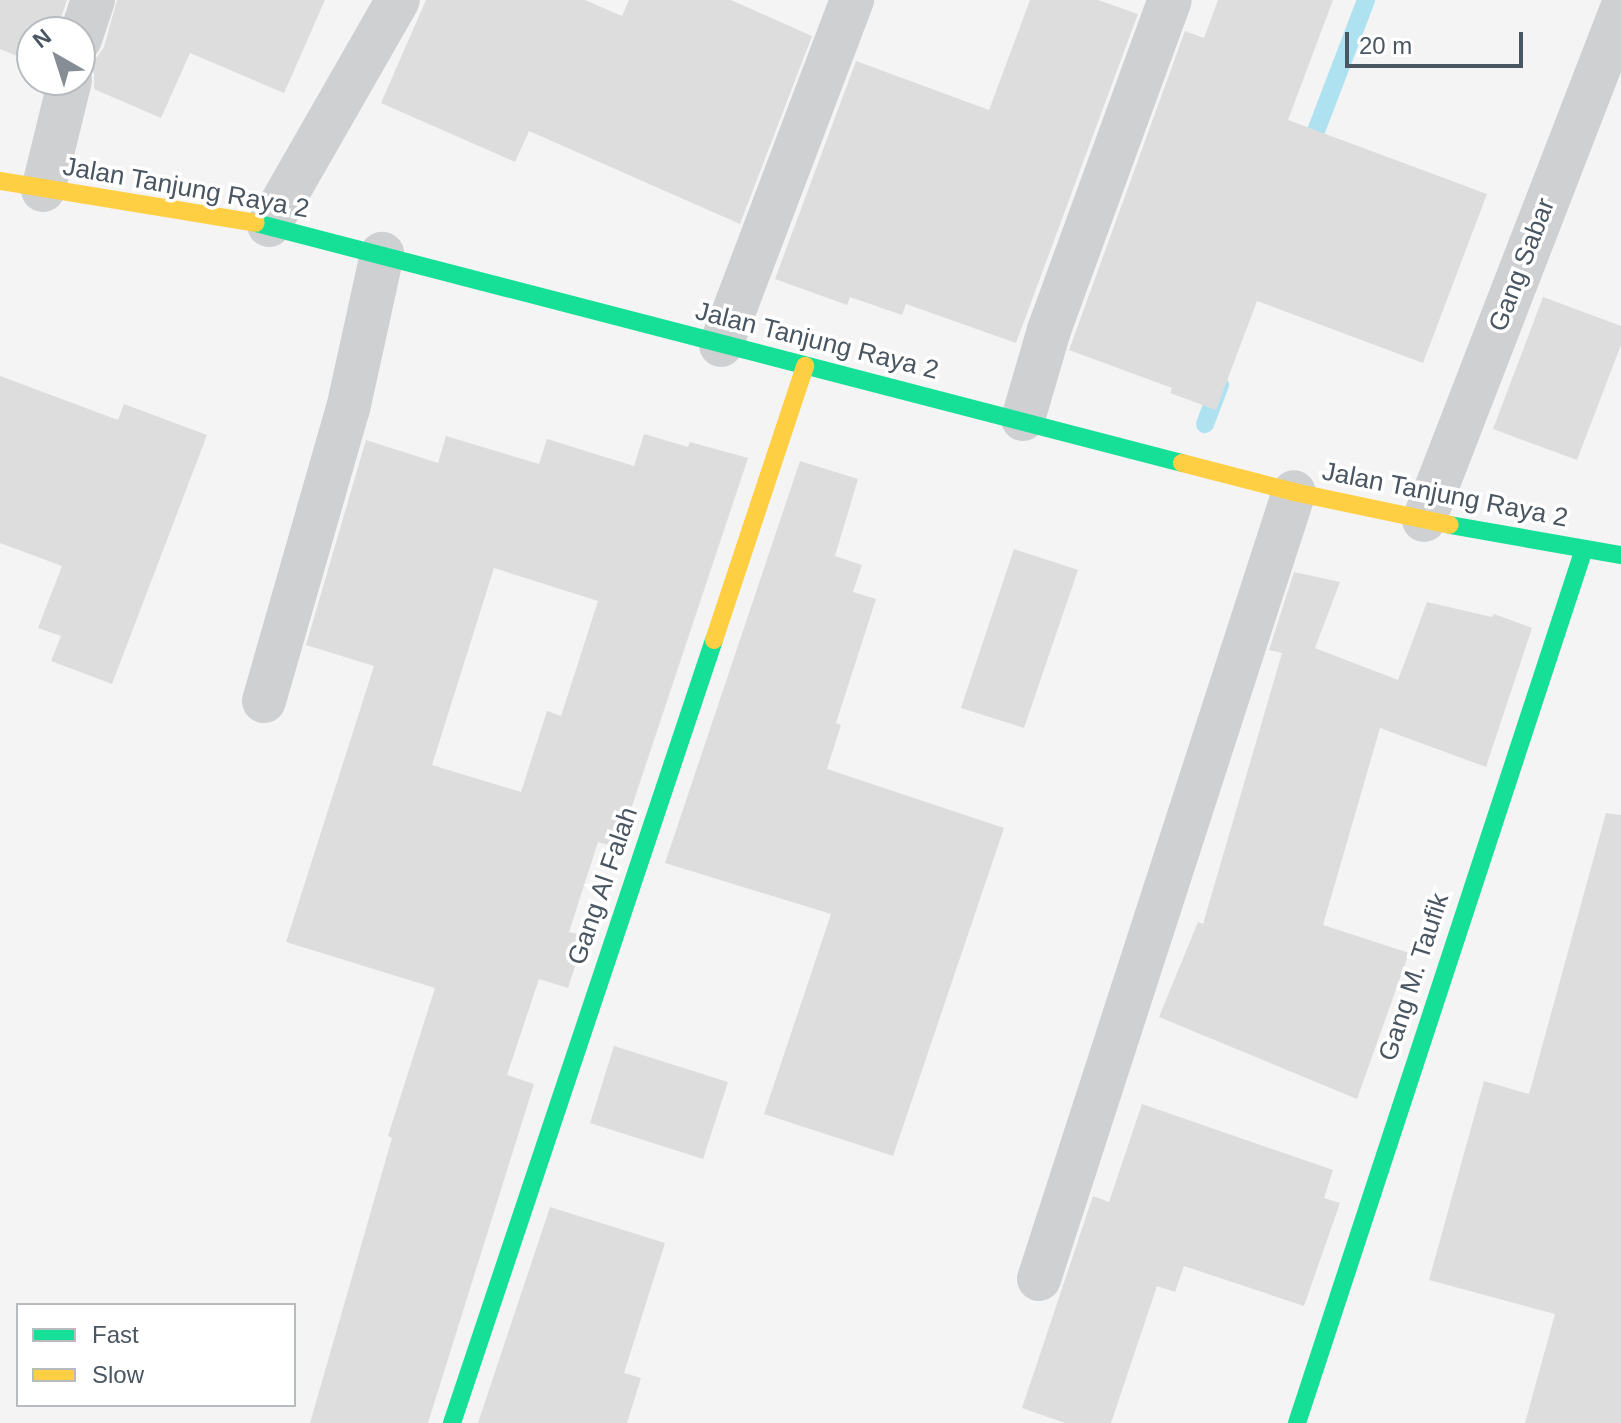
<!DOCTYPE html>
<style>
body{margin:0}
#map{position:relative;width:1621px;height:1423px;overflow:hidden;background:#f4f4f4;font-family:Helvetica,sans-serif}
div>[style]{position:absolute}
.stream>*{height:18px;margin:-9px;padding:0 9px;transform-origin:9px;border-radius:9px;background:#aee2f0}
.building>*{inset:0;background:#ddddde}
.street>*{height:44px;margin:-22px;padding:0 22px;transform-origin:22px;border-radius:22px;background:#ced0d2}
.fast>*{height:18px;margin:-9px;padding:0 9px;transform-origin:9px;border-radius:9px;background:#16e098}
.slow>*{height:18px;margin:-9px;padding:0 9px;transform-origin:9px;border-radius:9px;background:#ffcf43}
span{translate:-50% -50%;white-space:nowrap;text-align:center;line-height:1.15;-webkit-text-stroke:7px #fff;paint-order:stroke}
.street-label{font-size:26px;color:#4a5661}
.legend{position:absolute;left:16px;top:1303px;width:280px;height:104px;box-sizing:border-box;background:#fff;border:2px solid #b7bbc0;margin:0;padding:10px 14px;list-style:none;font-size:24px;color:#4a5661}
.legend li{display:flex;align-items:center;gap:16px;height:40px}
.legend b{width:40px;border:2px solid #b7bbc0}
.north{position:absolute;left:16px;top:16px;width:80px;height:80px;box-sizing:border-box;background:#fff;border:2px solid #b7bbc0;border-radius:50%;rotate:321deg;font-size:22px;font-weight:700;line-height:32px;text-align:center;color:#4a5661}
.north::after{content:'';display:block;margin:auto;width:28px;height:36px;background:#868d94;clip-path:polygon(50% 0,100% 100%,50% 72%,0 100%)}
.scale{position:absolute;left:1345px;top:32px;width:178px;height:36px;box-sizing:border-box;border:4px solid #4a5661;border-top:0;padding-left:10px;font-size:24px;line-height:28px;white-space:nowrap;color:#4a5661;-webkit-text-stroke:6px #fff;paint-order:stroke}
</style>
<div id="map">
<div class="stream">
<i style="left:1308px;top:152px;width:163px;rotate:-69.1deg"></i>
<i style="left:1205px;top:424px;width:42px;rotate:-69deg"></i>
</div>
<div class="building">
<i style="clip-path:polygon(0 0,67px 0,56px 32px,32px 32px,32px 62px,0 49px)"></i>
<i style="clip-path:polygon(117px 0,325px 0,284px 93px,190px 53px,161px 118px,94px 89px,94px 74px,88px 62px,97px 57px,104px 47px)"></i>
<i style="clip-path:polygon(426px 0,585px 0,622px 16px,629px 0,731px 0,812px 36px,740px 224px,529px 131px,515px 162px,381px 103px)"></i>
<i style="clip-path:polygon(1030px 0,1098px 0,1138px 14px,1016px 343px,906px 304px,902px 315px,850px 297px,847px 305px,775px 279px,856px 61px,989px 110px)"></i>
<i style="clip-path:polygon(1218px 0,1333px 0,1288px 120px,1487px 194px,1423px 363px,1257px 301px,1216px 410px,1170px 393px,1172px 388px,1069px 350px,1185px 31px,1204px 38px)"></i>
<i style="clip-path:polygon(1543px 297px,1621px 326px,1621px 345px,1577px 460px,1493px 429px)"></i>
<i style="clip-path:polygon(0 376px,118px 420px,124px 404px,207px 435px,112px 684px,51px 661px,61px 636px,38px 628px,62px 566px,0 543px)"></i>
<i style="clip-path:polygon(evenodd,644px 434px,688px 447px,690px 442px,748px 458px,618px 848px,598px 842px,569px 932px,585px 936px,568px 988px,539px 979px,507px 1075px,534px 1084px,428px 1423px,310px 1423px,392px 1138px,388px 1136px,435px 988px,286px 942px,374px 666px,306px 645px,366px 440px,438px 463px,446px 436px,539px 464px,547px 439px,634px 466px,644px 434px,494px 568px,598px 601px,561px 716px,547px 711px,521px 792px,432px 765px,494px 568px)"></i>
<i style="clip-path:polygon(800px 461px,858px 479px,835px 556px,862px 565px,853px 592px,876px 599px,836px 723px,841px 725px,827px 769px,1004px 828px,893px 1156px,764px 1114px,831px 914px,665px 863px)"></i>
<i style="clip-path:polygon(1014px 549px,1078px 570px,1024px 728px,961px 708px)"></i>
<i style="clip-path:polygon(1294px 572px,1340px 582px,1315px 648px,1398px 680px,1427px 602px,1492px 617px,1494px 614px,1532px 628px,1486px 767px,1380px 728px,1323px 925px,1409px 953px,1357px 1099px,1159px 1017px,1198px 922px,1203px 924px,1282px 653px,1269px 650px)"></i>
<i style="clip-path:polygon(1606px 813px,1621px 815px,1621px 1423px,1525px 1423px,1555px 1314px,1429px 1280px,1484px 1081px,1529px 1094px)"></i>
<i style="clip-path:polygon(614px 1046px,728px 1082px,703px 1159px,590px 1123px)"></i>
<i style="clip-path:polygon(1142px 1104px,1333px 1170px,1324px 1198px,1340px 1203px,1304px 1306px,1184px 1266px,1175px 1292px,1157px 1286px,1111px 1423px,1065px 1423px,1022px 1408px,1093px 1196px,1109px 1202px)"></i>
<i style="clip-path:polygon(550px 1207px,665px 1243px,624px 1373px,641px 1378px,627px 1423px,478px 1423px)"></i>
</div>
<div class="street">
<i style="left:80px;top:39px;width:41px;rotate:-71.6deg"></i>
<i style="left:43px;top:190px;width:113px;rotate:-76.2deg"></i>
<i style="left:269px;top:225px;width:259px;rotate:-60.2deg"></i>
<i style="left:721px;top:345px;width:369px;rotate:-69.2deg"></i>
<i style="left:1023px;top:419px;width:93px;rotate:-73.7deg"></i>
<i style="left:1049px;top:330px;width:351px;rotate:-69.9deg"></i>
<i style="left:1424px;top:520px;width:546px;rotate:-68.84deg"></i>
<i style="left:264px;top:701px;width:304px;rotate:-74deg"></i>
<i style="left:348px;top:409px;width:159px;rotate:-77.6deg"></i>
<i style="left:1039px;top:1279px;width:827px;rotate:-72.05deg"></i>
</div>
<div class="fast">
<i style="left:256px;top:223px;width:957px;rotate:14.53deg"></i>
<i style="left:1450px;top:525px;width:174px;rotate:10deg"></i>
<i style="left:452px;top:1423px;width:826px;rotate:-71.5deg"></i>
<i style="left:1297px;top:1423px;width:920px;rotate:-71.82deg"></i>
</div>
<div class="slow">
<i style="left:0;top:181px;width:259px;rotate:9.3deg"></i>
<i style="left:1182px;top:463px;width:116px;rotate:14.5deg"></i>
<i style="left:1294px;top:492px;width:159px;rotate:11.9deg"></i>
<i style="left:714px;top:640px;width:289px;rotate:-71.6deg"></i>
</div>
<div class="street-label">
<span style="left:186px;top:188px;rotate:10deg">Jalan Tanjung Raya 2</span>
<span style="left:1522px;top:265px;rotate:-69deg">Gang Sabar</span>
<span style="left:817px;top:341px;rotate:14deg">Jalan Tanjung Raya 2</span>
<span style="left:1445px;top:495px;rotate:11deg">Jalan Tanjung Raya 2</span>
<span style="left:603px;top:886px;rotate:-71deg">Gang Al Falah</span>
<span style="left:1414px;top:977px;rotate:-72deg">Gang M. Taufik</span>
</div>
<ul class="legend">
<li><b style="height:10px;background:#16e098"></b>Fast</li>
<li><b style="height:10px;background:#ffcf43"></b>Slow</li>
</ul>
<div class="north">N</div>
<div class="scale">20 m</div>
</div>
